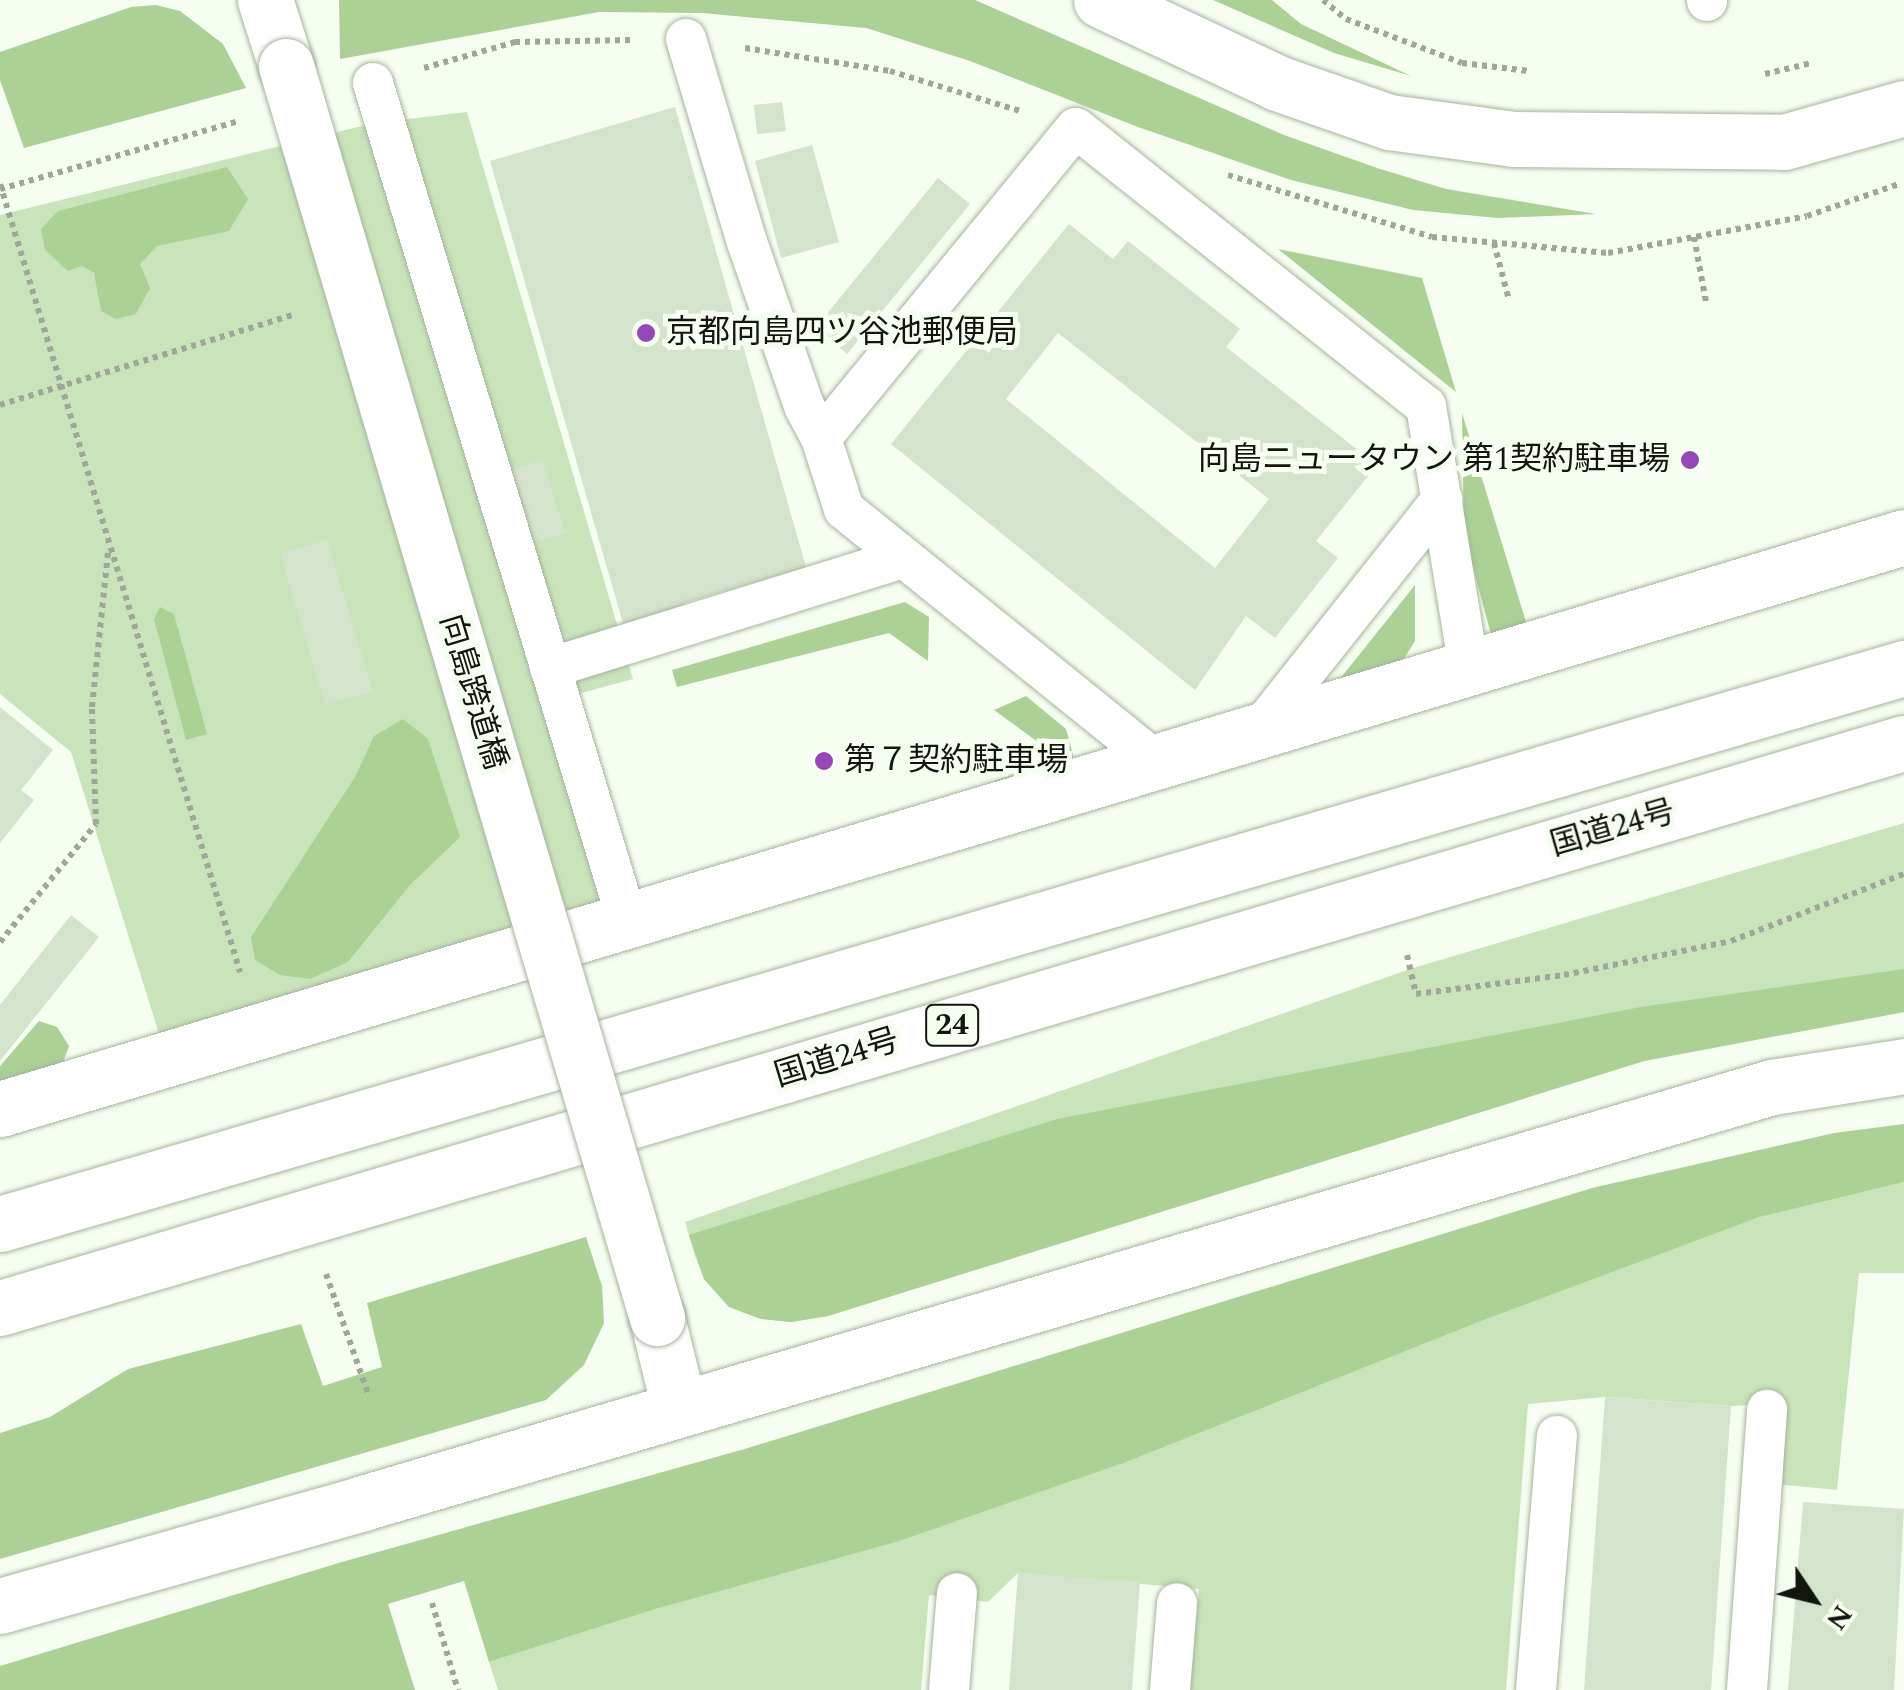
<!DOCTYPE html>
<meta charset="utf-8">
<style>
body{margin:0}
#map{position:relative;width:1904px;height:1690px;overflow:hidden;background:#f5fef0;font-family:Spectral,"Noto Sans JP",serif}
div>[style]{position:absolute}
.green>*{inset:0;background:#c9e4ba}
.forest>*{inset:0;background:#abd195}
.building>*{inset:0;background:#d4e3cb}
.path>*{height:6px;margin-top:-3px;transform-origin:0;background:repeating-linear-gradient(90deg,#9fa69b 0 5px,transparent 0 10px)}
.roads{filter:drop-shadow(0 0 2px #a6b49e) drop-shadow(0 0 2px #a6b49e)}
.service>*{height:40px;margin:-20px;padding:0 20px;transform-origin:20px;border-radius:20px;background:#fff}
.minor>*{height:55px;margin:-27.5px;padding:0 27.5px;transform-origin:27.5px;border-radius:27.5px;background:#fff}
.tertiary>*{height:55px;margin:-27.5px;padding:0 27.5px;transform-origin:27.5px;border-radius:27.5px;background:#fff}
.trunk>*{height:55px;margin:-27.5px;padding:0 27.5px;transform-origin:27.5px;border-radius:27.5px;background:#fff}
.bridges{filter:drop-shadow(0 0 2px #a6b49e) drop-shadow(0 0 2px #a6b49e)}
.tertiary-bridge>*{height:55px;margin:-27.5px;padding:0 27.5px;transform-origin:27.5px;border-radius:27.5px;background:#fff}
.dots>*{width:28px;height:28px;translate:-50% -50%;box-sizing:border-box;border:5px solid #f5fef0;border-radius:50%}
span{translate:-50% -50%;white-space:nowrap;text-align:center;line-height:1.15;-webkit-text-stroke:10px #f5fef0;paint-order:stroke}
.shield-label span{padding:2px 8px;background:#f5fef0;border:2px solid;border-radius:8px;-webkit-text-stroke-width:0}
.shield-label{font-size:30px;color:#11160e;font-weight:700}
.poi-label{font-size:32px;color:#11160e}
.left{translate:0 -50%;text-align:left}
.right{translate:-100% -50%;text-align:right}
.street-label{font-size:32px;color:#11160e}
.north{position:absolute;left:1764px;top:1550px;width:100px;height:100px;-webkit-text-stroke:8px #f5fef0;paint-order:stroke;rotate:125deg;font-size:28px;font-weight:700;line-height:40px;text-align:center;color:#11160e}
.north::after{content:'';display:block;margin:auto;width:35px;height:45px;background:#11160e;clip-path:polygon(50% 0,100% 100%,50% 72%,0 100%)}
</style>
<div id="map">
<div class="green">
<i style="clip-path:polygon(467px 112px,633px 679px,574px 695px,629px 892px,160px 1037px,71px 752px,0 694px,0 215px,374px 123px)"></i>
<i style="clip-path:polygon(1904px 823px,1904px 1012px,1644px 1061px,828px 1316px,791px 1322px,761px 1319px,729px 1307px,704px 1279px,695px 1256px,685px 1222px,1413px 968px)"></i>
<i style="clip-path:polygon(1904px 1182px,1904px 1273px,1859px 1273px,1837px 1490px,1775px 1484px,1784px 1403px,1731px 1406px,1605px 1397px,1528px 1404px,1506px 1690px,1190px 1690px,1199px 1589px,1018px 1573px,988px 1602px,929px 1595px,921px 1690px,498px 1690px,489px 1662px,659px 1608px,1476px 1323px,1760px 1217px)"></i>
</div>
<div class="forest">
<i style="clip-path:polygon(339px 0,975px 0,1284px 135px,1377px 168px,1446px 189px,1596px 214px,1498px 218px,1413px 210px,1291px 180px,1138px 127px,970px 61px,866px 28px,702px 13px,599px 12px,340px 59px)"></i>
<i style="clip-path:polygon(1213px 0,1272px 0,1301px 24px,1411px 76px,1334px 53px)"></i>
<i style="clip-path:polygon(156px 5px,180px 11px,223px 44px,246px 88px,24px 148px,0 80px,0 52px,131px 7px)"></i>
<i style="clip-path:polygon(227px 167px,248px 199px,229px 231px,157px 246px,140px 264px,150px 288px,136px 314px,116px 319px,101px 311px,94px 273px,82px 266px,68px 271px,45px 250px,41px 229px,58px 211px)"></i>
<i style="clip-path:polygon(1278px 249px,1422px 278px,1456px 392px)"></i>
<i style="clip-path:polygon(1462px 413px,1526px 622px,1491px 634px,1464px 535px)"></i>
<i style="clip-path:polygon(1415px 585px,1415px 641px,1396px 672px,1335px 685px)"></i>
<i style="clip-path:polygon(905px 602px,929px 617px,928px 661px,889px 633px,677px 687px,672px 670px)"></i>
<i style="clip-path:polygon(160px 607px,174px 614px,207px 734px,186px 740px,154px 619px)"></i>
<i style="clip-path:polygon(1026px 696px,1066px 729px,1075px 762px,995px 793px,994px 781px,1061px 759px,994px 710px)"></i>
<i style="clip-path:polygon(403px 719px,428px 739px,460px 837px,410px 885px,348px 962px,310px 979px,280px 975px,255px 960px,251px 937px,355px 777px,374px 736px)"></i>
<i style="clip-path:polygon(1904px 969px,1904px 1012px,1644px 1061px,828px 1316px,791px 1322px,761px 1319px,729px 1307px,704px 1279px,689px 1235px,1057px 1119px,1641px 1007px)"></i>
<i style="clip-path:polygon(39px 1021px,57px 1027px,69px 1046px,61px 1068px,0 1092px,0 1066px)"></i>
<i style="clip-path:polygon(1904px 1124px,1904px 1182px,1760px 1217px,1476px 1323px,1123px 1463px,899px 1541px,659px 1608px,489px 1662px,464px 1581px,388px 1604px,415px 1690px,0 1690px,0 1666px,342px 1562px,748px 1448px,1592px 1188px,1834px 1133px)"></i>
<i style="clip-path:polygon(586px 1237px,602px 1286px,604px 1323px,584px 1365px,546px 1400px,0 1559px,0 1433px,50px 1417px,128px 1369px,301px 1324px,323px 1386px,382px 1367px,367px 1303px)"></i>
</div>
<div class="building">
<i style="clip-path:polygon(782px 102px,786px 131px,757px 134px,754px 105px)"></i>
<i style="clip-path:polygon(675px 107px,806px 567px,684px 603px,687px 615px,626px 634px,490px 161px)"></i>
<i style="clip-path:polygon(812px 145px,839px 242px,781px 258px,755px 161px)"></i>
<i style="clip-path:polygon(938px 178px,970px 204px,847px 354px,816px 327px)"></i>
<i style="clip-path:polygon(evenodd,1069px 224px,1113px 259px,1128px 241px,1240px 329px,1226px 347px,1377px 465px,1316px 541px,1338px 558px,1275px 638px,1246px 616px,1195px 690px,891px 444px,1069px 224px,1058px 333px,1269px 499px,1215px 568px,1006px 399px,1058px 333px)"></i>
<i style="clip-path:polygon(542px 460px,566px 533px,530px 544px,506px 471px)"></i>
<i style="clip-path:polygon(327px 540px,373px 691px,325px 705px,280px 553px)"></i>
<i style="clip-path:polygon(0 707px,53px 750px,21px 790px,34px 800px,0 843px)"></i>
<i style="clip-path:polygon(71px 915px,99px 937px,0 1061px,0 1005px)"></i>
<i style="clip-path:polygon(1605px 1397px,1731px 1406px,1711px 1690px,1584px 1690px)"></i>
<i style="clip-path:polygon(1803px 1502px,1904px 1509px,1894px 1690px,1788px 1690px)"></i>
<i style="clip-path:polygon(1018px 1573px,1140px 1582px,1132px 1690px,1009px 1690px)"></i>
</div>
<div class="path">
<i style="left:1323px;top:0;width:30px;rotate:40deg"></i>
<i style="left:1346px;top:19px;width:124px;rotate:20.8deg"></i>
<i style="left:1462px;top:63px;width:67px;rotate:6.8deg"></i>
<i style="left:745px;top:48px;width:147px;rotate:9deg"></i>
<i style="left:890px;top:71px;width:136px;rotate:17.1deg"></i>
<i style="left:424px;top:68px;width:95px;rotate:-15.9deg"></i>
<i style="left:515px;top:42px;width:118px;rotate:-1deg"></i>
<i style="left:1765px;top:74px;width:47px;rotate:-13.4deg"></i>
<i style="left:1228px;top:175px;width:213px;rotate:16.9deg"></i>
<i style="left:1432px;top:237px;width:177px;rotate:5.2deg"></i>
<i style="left:1608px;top:253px;width:202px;rotate:-10.5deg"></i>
<i style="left:1807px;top:216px;width:97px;rotate:-19.2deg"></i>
<i style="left:0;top:184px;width:824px;rotate:73.06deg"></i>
<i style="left:0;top:189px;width:248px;rotate:-15.9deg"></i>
<i style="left:1694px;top:237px;width:66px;rotate:79.5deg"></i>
<i style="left:1494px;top:243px;width:59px;rotate:75.3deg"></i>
<i style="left:0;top:405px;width:309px;rotate:-17.1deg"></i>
<i style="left:0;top:942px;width:152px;rotate:-50.9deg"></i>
<i style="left:96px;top:824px;width:117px;rotate:-92deg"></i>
<i style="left:92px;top:707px;width:155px;rotate:-84.1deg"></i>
<i style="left:1407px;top:955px;width:40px;rotate:77deg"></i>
<i style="left:1416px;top:994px;width:149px;rotate:-7.3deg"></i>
<i style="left:1564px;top:975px;width:170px;rotate:-11.5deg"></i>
<i style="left:1731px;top:941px;width:186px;rotate:-21.2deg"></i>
<i style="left:326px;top:1274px;width:129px;rotate:70.6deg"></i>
<i style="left:432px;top:1603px;width:91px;rotate:73.4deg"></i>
</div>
<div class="roads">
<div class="service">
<i style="left:1707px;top:1px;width:1px;rotate:-90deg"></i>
<i style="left:686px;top:39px;width:212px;rotate:73.3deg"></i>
<i style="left:747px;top:242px;width:174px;rotate:70.8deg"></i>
<i style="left:804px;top:406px;width:36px;rotate:62deg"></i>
<i style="left:373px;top:83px;width:875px;rotate:73.12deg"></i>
<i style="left:550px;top:668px;width:370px;rotate:-17.3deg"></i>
<i style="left:1259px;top:730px;width:295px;rotate:-51.6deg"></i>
<i style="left:1156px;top:761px;width:401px;rotate:-141.1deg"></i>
<i style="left:844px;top:509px;width:75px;rotate:-107.9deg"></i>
<i style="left:821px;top:438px;width:401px;rotate:-50.6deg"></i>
<i style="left:1076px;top:128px;width:447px;rotate:38.5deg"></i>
<i style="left:1426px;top:406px;width:266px;rotate:80.7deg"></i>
<i style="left:949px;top:1690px;width:97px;rotate:-85.3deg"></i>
<i style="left:1170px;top:1690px;width:87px;rotate:-85.4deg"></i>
<i style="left:1536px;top:1690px;width:255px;rotate:-85.3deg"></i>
<i style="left:1747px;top:1690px;width:281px;rotate:-85.9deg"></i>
</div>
<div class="minor">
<i style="left:0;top:1109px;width:1988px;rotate:-16.72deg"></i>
</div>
<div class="tertiary">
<i style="left:265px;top:0;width:69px;rotate:72.3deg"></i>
<i style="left:1101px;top:0;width:195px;rotate:25.2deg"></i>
<i style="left:1277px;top:83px;width:119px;rotate:19.2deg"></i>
<i style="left:1389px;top:122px;width:126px;rotate:7.7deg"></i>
<i style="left:1514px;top:139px;width:270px;rotate:0.6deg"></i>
<i style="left:1784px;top:142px;width:125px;rotate:-15.8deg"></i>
<i style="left:657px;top:1318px;width:92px;rotate:76.1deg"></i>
<i style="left:0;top:1606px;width:377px;rotate:-15.8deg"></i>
<i style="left:363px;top:1503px;width:1469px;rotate:-16.45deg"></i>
<i style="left:1772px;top:1087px;width:134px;rotate:-9deg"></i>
</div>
<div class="trunk">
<i style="left:0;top:1224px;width:1984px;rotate:-16.28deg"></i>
<i style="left:0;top:1308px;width:1986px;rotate:-16.53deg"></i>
</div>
</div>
<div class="bridges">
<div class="tertiary-bridge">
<i style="left:286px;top:66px;width:1306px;rotate:73.49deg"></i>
</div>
</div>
<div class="dots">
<i style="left:646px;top:333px;background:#9648b9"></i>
<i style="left:1690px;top:460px;background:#9648b9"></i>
<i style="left:824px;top:761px;background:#9648b9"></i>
</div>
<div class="shield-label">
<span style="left:952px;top:1025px">24</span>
</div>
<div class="poi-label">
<span class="left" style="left:666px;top:333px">京都向島四ツ谷池郵便局</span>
<span class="right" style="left:1670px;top:460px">向島ニュータウン 第1契約駐車場</span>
<span class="left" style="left:844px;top:761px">第７契約駐車場</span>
</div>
<div class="street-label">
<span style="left:472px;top:692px;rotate:73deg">向島跨道橋</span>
<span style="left:1613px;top:829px;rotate:-16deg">国道24号</span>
<span style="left:837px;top:1059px;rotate:-17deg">国道24号</span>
</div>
<div class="north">N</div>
</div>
